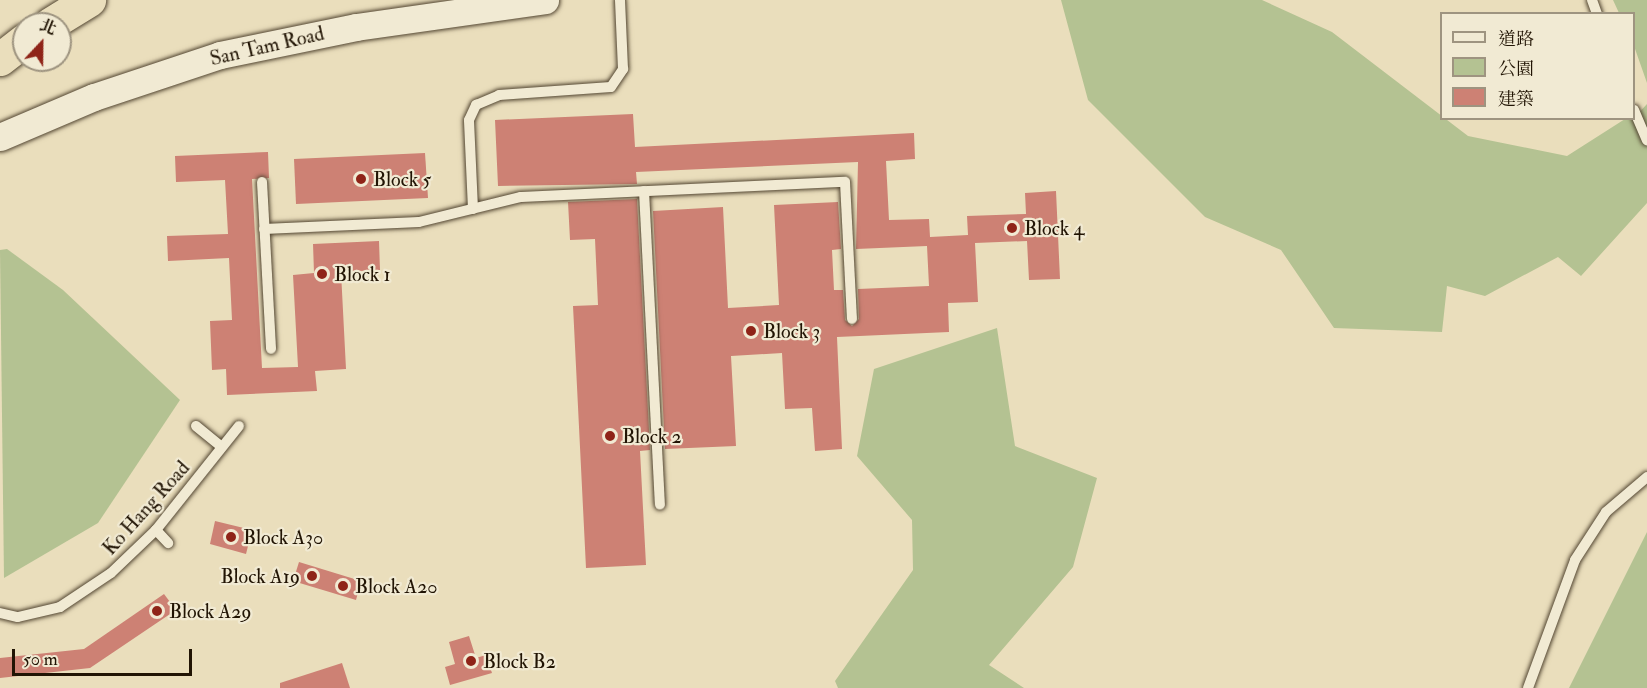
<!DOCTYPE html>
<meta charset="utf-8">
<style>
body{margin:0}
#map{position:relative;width:1647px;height:688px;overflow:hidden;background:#eadebc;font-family:"IM FELL Double Pica","Noto Serif TC",serif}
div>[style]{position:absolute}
.green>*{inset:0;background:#b4c292}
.building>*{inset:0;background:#cd8174}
.roads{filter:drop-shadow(0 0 2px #534632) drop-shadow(0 0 2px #534632)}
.service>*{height:10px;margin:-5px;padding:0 5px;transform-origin:5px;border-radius:5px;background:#f1ead3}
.tertiary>*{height:27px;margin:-13.5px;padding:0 13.5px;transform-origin:13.5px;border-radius:13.5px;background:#f1ead3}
.motorway>*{height:33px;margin:-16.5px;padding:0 16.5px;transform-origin:16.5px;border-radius:16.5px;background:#eadebc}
.dots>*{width:16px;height:16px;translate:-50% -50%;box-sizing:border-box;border:3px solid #f1ead3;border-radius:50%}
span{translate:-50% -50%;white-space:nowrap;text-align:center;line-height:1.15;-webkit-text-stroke:4.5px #f1ead3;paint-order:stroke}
.street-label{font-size:20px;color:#211404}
.poi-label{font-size:20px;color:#211404}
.left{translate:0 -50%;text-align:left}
.right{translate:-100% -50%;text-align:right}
.legend{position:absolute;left:1440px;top:12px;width:195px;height:108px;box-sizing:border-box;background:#f1ead3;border:2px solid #9e9480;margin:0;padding:8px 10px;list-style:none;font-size:18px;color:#211404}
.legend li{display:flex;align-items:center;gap:12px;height:30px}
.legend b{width:30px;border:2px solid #9e9480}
.north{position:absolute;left:12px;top:12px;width:60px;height:60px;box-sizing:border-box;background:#f1ead3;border:2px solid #9e9480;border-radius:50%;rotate:22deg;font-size:16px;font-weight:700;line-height:24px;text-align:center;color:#211404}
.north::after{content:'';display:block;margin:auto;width:21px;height:27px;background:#8f2418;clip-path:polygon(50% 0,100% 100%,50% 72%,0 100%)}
.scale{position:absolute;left:12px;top:649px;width:180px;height:27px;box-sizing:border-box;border:3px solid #211404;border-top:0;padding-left:8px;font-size:18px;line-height:21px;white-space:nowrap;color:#211404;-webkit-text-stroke:4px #f1ead3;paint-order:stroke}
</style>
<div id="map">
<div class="green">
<i style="clip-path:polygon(1061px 0,1262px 0,1332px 32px,1468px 136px,1567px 156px,1625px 119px,1634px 118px,1647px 104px,1647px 203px,1581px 276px,1558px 257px,1485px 296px,1447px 286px,1442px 332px,1334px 328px,1281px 250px,1205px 217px,1088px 100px)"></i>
<i style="clip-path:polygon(1613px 0,1647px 0,1647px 83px,1634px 46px,1634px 14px,1619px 13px)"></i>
<i style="clip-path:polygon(7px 249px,63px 290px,180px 400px,98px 523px,4px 578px,0 250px)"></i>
<i style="clip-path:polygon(997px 328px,1015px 446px,1097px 478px,1073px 567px,989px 665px,1024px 688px,838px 688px,835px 681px,913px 570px,912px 520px,857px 456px,874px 369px)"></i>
<i style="clip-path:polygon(1647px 532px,1647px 688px,1569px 688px)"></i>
</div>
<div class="building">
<i style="clip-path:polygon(633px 114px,635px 147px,914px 133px,915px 159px,886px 161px,889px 220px,929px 219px,930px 237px,968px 235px,967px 216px,1026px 214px,1025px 193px,1056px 191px,1060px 279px,1029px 280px,1027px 241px,975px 243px,978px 302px,948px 303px,949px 332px,837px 337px,842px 449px,815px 451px,812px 408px,785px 409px,782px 353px,731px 356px,736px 446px,665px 449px,653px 211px,723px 207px,728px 308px,779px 305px,774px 205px,838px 202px,841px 249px,832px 250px,834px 290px,843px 290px,845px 320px,852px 326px,859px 319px,858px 289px,929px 286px,927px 246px,856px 249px,858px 162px,636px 172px,637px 184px,498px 186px,495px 120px)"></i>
<i style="clip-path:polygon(268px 152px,269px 178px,252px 179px,262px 368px,298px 367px,293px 275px,314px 273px,313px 244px,379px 241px,380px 270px,341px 272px,346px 369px,315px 371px,317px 391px,227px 395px,226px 369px,212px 370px,210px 321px,232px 320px,229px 258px,168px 261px,167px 236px,228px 234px,225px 180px,176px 182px,175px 156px)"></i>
<i style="clip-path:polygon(425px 153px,428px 198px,296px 204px,294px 159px)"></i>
<i style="clip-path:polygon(637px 199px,650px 450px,640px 451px,646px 565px,586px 568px,573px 306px,598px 305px,595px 239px,570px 240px,568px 202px)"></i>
<i style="clip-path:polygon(215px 521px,252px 530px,246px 554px,210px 544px)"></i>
<i style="clip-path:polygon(299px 562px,361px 581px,356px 600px,293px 581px)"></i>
<i style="clip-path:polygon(164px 594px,176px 610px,90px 668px,0 678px,0 658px,84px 649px)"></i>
<i style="clip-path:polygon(469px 636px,476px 658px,486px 655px,492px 673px,450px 685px,445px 667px,455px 664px,449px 642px)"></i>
<i style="clip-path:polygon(342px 663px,350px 688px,280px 688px,280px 683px)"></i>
</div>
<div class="roads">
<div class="service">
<i style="left:1592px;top:0;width:15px;rotate:70deg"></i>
<i style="left:1634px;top:110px;width:33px;rotate:67deg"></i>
<i style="left:262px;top:182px;width:167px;rotate:86.9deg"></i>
<i style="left:644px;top:191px;width:314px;rotate:87.1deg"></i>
<i style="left:473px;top:209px;width:89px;rotate:-92.6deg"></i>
<i style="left:469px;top:120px;width:17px;rotate:-65deg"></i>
<i style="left:476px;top:105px;width:25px;rotate:-23deg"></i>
<i style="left:499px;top:95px;width:112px;rotate:-4.1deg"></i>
<i style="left:611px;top:87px;width:22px;rotate:-56deg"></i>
<i style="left:623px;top:69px;width:69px;rotate:-92.5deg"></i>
<i style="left:264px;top:229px;width:155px;rotate:-2.6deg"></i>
<i style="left:419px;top:222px;width:105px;rotate:-13.8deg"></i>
<i style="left:521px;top:197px;width:324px;rotate:-2.7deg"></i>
<i style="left:845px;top:182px;width:137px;rotate:87.1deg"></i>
<i style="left:196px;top:426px;width:33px;rotate:39deg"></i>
<i style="left:156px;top:530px;width:18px;rotate:47deg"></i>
<i style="left:0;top:613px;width:18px;rotate:13deg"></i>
<i style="left:18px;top:617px;width:43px;rotate:-13.4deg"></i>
<i style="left:60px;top:607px;width:61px;rotate:-33.7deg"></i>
<i style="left:111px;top:573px;width:62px;rotate:-43.7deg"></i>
<i style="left:156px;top:530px;width:133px;rotate:-51.4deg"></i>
<i style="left:1528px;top:688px;width:136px;rotate:-69.8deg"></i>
<i style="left:1575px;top:560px;width:57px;rotate:-57.1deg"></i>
<i style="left:1606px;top:512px;width:54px;rotate:-40.5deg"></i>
</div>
<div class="tertiary">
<i style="left:0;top:137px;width:102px;rotate:-23.1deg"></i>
<i style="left:94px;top:97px;width:133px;rotate:-18.4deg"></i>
<i style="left:220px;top:55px;width:139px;rotate:-11.6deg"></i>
<i style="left:356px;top:27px;width:191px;rotate:-8.1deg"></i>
</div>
<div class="motorway">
<i style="left:50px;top:24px;width:46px;rotate:-31.6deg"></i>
<i style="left:0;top:59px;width:31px;rotate:-38deg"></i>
</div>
</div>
<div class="dots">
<i style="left:361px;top:179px;background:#8f2418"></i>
<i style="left:1012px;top:228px;background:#8f2418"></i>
<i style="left:322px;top:274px;background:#8f2418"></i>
<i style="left:751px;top:331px;background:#8f2418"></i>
<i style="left:610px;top:436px;background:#8f2418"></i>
<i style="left:231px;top:537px;background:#8f2418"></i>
<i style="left:312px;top:576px;background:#8f2418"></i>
<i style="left:343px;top:586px;background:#8f2418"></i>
<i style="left:157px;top:611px;background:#8f2418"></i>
<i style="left:471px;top:661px;background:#8f2418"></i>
</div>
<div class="street-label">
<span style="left:267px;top:46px;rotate:-13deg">San Tam Road</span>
<span style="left:146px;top:508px;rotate:-48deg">Ko Hang Road</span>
</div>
<div class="poi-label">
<span class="left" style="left:373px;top:179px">Block 5</span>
<span class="left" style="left:1024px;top:228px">Block 4</span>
<span class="left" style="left:334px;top:274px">Block 1</span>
<span class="left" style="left:763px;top:331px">Block 3</span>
<span class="left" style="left:622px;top:436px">Block 2</span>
<span class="left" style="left:243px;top:537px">Block A30</span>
<span class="right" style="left:300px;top:576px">Block A19</span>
<span class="left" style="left:355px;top:586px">Block A20</span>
<span class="left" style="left:169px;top:611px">Block A29</span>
<span class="left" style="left:483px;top:661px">Block B2</span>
</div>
<ul class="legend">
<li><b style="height:8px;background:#f1ead3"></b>道路</li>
<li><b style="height:16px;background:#b4c292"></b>公園</li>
<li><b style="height:16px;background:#cd8174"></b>建築</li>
</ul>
<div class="north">北</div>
<div class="scale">50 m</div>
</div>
